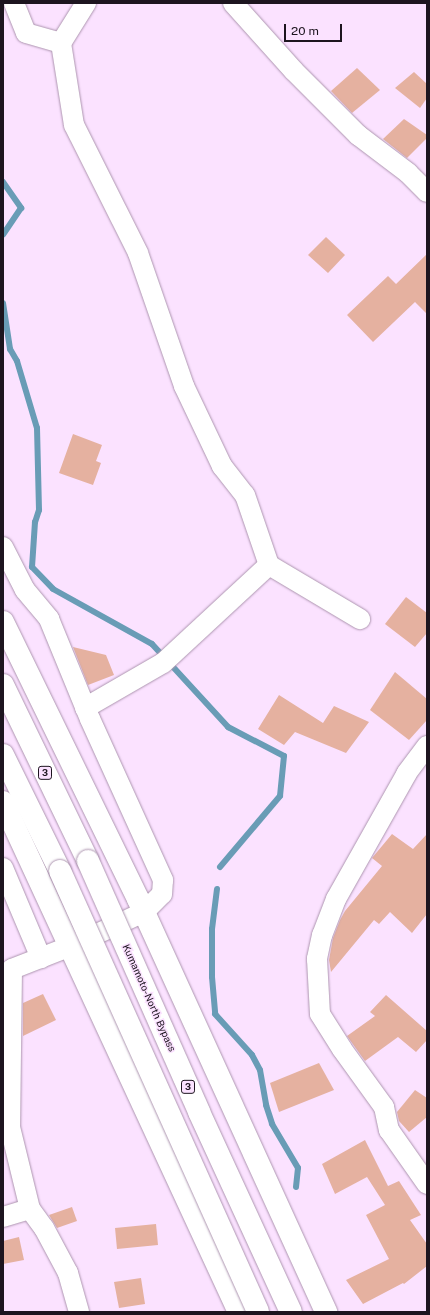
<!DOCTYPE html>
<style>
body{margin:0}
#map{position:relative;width:430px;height:1315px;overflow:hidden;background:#fbe2ff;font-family:"Public Sans",sans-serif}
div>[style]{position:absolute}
.stream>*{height:6px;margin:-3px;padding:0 3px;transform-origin:3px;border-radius:3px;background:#699cb6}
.building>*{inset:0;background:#e5b1a0}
.roads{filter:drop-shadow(0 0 1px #ad95b0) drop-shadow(0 0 1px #ad95b0)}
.minor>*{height:20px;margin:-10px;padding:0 10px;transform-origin:10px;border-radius:10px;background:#fff}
.highway>*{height:22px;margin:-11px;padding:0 11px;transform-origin:11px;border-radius:11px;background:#fff}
.bridges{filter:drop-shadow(0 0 1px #ad95b0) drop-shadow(0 0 1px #ad95b0)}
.highway-bridge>*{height:22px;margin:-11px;padding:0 11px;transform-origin:11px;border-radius:11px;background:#fff}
span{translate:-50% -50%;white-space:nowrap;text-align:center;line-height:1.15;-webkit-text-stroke:3px #fbe2ff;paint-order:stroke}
.shield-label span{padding:1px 3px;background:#fbe2ff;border:1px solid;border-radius:3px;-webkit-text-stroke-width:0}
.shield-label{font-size:9px;color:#1d151f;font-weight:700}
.street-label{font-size:10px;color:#1d151f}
.frame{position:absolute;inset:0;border:4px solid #1d151f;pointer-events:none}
.scale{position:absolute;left:284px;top:24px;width:58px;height:18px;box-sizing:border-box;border:2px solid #1d151f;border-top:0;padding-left:5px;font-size:12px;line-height:14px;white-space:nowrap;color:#1d151f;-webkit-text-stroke:3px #fbe2ff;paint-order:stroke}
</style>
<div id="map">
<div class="stream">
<i style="left:3px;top:182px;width:32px;rotate:55deg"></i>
<i style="left:21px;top:208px;width:32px;rotate:124deg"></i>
<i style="left:3px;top:303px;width:47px;rotate:81.3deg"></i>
<i style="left:10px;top:349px;width:14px;rotate:60deg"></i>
<i style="left:17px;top:361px;width:70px;rotate:73.4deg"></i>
<i style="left:37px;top:428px;width:82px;rotate:88.6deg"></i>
<i style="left:39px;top:510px;width:13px;rotate:108deg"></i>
<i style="left:35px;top:522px;width:45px;rotate:93.8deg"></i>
<i style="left:32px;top:567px;width:30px;rotate:46deg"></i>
<i style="left:53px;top:589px;width:113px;rotate:29.1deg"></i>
<i style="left:152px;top:644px;width:113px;rotate:47.5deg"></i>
<i style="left:228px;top:727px;width:63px;rotate:27.4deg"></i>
<i style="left:284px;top:756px;width:40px;rotate:95.7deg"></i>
<i style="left:280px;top:796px;width:93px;rotate:130.2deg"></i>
<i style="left:217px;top:889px;width:40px;rotate:97.1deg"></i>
<i style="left:212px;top:929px;width:48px;rotate:90deg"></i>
<i style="left:212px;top:977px;width:37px;rotate:85deg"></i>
<i style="left:215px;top:1014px;width:55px;rotate:47.9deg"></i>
<i style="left:252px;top:1055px;width:17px;rotate:62deg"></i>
<i style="left:260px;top:1070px;width:36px;rotate:80deg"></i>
<i style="left:266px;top:1105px;width:20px;rotate:72deg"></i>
<i style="left:272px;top:1124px;width:51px;rotate:59.4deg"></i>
<i style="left:298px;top:1168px;width:19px;rotate:96deg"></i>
</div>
<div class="building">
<i style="clip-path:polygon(357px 68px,380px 90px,352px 113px,331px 91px)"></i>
<i style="clip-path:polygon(414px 72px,427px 84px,427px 98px,420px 108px,395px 88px)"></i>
<i style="clip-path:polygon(404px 119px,427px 135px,427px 138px,407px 158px,383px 139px)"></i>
<i style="clip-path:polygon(326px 237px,345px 255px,328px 273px,308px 255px)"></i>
<i style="clip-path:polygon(427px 254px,427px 314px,415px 302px,373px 342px,347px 315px,388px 276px,396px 284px)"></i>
<i style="clip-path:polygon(73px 434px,102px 445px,96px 461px,101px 463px,93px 485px,59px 473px)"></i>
<i style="clip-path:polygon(406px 597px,427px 613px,427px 633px,415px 647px,385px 624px)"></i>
<i style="clip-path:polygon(73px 647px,106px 655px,114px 675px,88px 685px)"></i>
<i style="clip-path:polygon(395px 672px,427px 699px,427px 720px,409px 740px,370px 710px)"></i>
<i style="clip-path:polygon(279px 695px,323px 723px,334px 706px,369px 722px,346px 753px,295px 732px,284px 745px,258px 729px)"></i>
<i style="clip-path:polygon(392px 834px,413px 849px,427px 834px,427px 914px,412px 933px,390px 912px,379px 924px,374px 920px,331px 972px,329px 960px,333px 938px,340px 920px,345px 911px,382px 866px,372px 858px)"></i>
<i style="clip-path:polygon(43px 994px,56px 1020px,23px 1036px,23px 1003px)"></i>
<i style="clip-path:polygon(386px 995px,427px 1031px,427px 1040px,416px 1052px,398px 1037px,365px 1061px,347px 1036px,375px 1016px,370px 1012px)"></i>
<i style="clip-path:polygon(319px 1063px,334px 1090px,279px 1112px,270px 1083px)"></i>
<i style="clip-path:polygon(415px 1090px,427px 1098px,427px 1117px,409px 1132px,399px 1121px,397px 1112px)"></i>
<i style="clip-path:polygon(365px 1140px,388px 1186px,399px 1181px,421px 1215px,410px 1220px,427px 1244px,427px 1266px,404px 1284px,403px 1283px,363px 1304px,346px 1280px,389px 1259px,366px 1215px,385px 1205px,367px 1177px,335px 1194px,322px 1164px)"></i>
<i style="clip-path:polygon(72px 1207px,77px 1221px,57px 1228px,49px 1215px)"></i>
<i style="clip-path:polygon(156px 1224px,158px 1245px,117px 1249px,115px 1228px)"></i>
<i style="clip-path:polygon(19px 1237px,24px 1260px,3px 1264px,3px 1241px)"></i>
<i style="clip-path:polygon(141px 1278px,145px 1304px,119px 1308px,114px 1282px)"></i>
</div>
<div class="roads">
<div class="minor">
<i style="left:14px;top:3px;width:32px;rotate:68deg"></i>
<i style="left:26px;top:33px;width:36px;rotate:16deg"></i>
<i style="left:86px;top:3px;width:47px;rotate:122deg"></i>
<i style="left:61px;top:43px;width:83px;rotate:81deg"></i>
<i style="left:74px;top:125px;width:143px;rotate:63.4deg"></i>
<i style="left:138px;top:253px;width:141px;rotate:70.9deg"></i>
<i style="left:184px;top:386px;width:89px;rotate:64.6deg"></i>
<i style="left:222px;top:466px;width:37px;rotate:52deg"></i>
<i style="left:245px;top:495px;width:74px;rotate:71.1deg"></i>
<i style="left:269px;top:565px;width:106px;rotate:30.7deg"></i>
<i style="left:233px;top:3px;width:91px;rotate:48.1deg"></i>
<i style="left:294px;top:71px;width:91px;rotate:45deg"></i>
<i style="left:358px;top:135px;width:63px;rotate:37.2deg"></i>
<i style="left:408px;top:173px;width:27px;rotate:45deg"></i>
<i style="left:3px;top:547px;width:48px;rotate:62.9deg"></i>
<i style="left:25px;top:590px;width:38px;rotate:50deg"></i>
<i style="left:49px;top:619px;width:108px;rotate:67.7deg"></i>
<i style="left:90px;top:719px;width:177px;rotate:65.6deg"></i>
<i style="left:163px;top:880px;width:14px;rotate:94deg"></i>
<i style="left:162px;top:894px;width:25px;rotate:135deg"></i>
<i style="left:144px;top:912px;width:81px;rotate:155deg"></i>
<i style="left:71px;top:946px;width:63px;rotate:158.7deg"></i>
<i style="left:12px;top:969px;width:158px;rotate:90.7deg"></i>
<i style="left:10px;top:1127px;width:84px;rotate:76.3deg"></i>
<i style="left:30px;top:1209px;width:24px;rotate:54deg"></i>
<i style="left:44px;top:1228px;width:51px;rotate:61.9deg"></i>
<i style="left:68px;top:1273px;width:41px;rotate:74.2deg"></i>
<i style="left:85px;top:708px;width:90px;rotate:-30deg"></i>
<i style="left:163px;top:663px;width:144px;rotate:-42.8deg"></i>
<i style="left:427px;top:746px;width:34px;rotate:127deg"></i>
<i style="left:407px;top:773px;width:145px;rotate:119.4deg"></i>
<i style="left:336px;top:899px;width:39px;rotate:111deg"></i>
<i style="left:322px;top:935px;width:25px;rotate:102deg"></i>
<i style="left:317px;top:959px;width:55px;rotate:86.9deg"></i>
<i style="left:320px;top:1014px;width:41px;rotate:57.8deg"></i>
<i style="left:342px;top:1049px;width:72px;rotate:54.1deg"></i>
<i style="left:384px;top:1107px;width:24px;rotate:78deg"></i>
<i style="left:389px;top:1130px;width:66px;rotate:54.9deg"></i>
<i style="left:3px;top:868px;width:98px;rotate:67.1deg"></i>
<i style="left:3px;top:1217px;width:28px;rotate:-17deg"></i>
</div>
<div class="highway">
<i style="left:3px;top:622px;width:308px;rotate:64deg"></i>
<i style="left:138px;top:899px;width:454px;rotate:65.5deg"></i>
<i style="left:3px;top:685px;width:195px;rotate:64.2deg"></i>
<i style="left:3px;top:755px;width:129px;rotate:63.8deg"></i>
<i style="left:3px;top:802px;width:562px;rotate:65.17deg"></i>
</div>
</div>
<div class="bridges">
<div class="highway-bridge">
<i style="left:88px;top:861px;width:274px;rotate:66.1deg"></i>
<i style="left:199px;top:1112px;width:220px;rotate:65.3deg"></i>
<i style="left:60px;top:871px;width:483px;rotate:65.8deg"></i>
</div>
</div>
<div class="shield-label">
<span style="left:45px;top:773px">3</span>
<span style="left:188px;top:1087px">3</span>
</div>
<div class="street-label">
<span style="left:149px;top:998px;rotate:66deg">Kumamoto-North Bypass</span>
</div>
<div class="frame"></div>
<div class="scale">20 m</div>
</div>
